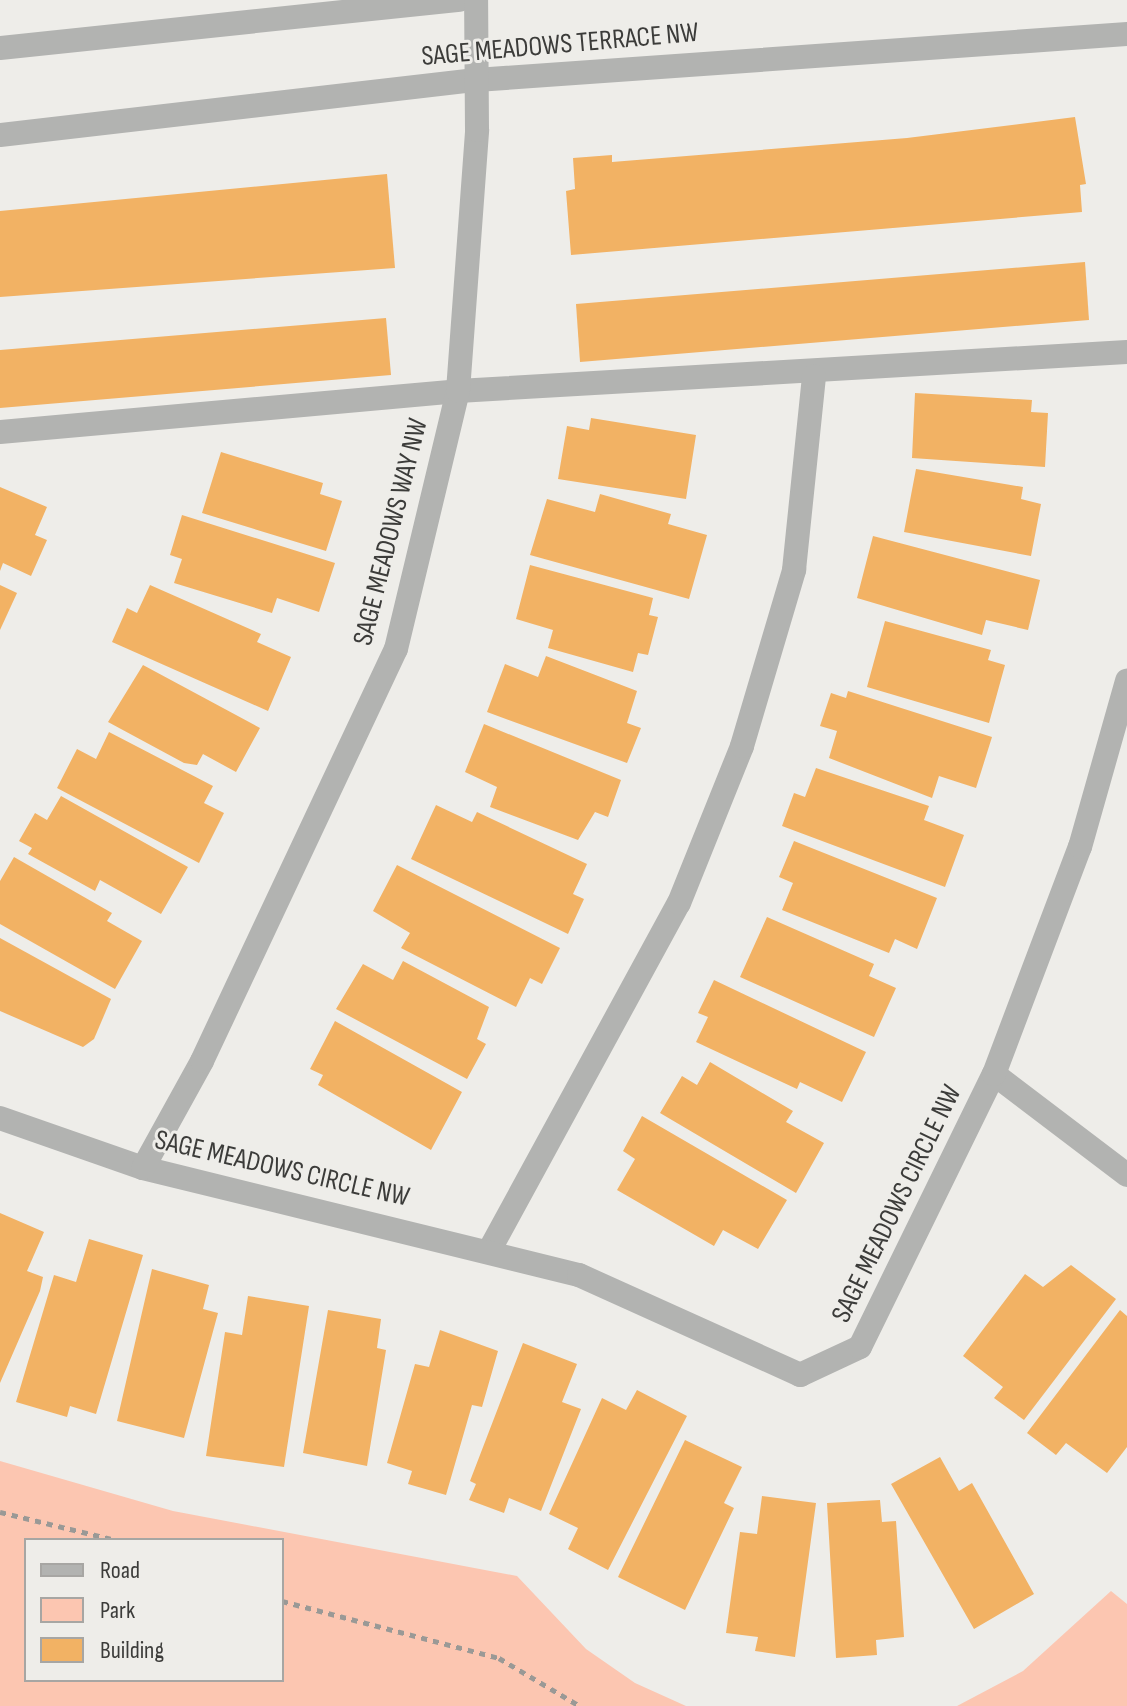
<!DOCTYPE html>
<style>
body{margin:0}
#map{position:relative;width:1127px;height:1706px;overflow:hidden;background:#eeede9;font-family:"Sofia Sans Condensed",sans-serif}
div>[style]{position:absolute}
.green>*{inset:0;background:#fcc6b1}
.building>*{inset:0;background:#f2b264}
.path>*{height:5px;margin-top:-2.5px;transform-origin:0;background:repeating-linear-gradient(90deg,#9a9996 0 6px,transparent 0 12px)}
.lane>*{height:24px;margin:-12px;padding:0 12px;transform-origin:12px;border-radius:12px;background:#b2b3b1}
.street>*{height:24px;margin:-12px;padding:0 12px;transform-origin:12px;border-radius:12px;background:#b2b3b1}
span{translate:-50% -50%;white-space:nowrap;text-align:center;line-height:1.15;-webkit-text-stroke:6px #eeede9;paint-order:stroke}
.street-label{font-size:28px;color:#3c3c3a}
.legend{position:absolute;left:24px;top:1538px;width:260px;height:144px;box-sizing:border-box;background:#eeede9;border:2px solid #a7a6a3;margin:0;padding:10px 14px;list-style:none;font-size:24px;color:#3c3c3a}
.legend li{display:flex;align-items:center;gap:16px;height:40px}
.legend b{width:40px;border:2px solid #a7a6a3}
</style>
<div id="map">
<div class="green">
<i style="clip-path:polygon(evenodd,0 1461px,173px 1511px,517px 1576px,586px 1649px,635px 1683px,686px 1706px,0 1706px,0 1461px,282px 1540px,282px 1680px,26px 1680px,26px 1540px,282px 1540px)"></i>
<i style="clip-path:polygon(1111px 1591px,1127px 1604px,1127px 1706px,957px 1706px,1023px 1671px)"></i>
</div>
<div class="building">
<i style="clip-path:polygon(1075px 117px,1086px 184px,1080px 185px,1082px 212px,571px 255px,566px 191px,575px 189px,573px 158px,612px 155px,612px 162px,907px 138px)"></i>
<i style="clip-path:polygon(387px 174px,395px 268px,0 297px,0 211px)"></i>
<i style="clip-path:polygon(1085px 262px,1089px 320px,580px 362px,576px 304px)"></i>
<i style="clip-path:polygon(386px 318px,391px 375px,0 408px,0 350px)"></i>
<i style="clip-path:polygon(915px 393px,1032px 400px,1031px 412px,1048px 413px,1045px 467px,912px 458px)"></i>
<i style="clip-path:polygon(591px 418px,696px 435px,686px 499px,558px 479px,567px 426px,589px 430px)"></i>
<i style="clip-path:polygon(221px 452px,323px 483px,320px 494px,342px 501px,326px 551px,202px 513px)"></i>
<i style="clip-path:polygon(916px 469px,1023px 487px,1021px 499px,1041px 504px,1031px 556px,904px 532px)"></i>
<i style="clip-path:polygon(0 487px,47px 507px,35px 535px,47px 540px,31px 576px,3px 563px,0 571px)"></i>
<i style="clip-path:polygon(600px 494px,671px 514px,668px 524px,707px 535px,689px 599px,530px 555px,547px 499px,595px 512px)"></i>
<i style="clip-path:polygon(182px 515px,335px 563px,319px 612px,277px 598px,272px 613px,174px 583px,182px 559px,170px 555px)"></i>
<i style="clip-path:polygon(873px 536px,1040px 580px,1028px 630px,986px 620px,982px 635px,857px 598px)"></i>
<i style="clip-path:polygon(530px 565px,653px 598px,649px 615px,658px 617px,648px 655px,638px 653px,633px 672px,548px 648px,553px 630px,516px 619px)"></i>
<i style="clip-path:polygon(0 585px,17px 593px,0 630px)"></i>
<i style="clip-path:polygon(150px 585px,261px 634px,257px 642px,291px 657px,268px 711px,112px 642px,127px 608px,137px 613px)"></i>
<i style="clip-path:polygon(885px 621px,991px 650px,988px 660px,1005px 665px,989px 723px,867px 687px)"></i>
<i style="clip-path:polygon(546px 656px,637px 691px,627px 723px,641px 728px,627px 763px,487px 712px,505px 664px,538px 677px)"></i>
<i style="clip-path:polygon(143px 665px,260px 728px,236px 772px,203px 754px,197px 765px,184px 763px,108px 722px)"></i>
<i style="clip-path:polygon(848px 691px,992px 737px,976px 788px,939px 776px,932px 798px,829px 758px,837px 731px,820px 726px,831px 693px,846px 698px)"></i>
<i style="clip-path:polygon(484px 724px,621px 780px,608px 817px,595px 812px,578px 840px,490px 807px,497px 787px,465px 772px)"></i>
<i style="clip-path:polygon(109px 732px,213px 786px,204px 803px,224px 813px,199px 863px,57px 788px,77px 749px,96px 759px)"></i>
<i style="clip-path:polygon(816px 768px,929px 806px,924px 820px,964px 835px,945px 887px,782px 826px,794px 793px,805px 797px)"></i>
<i style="clip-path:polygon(61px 796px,188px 867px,161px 914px,100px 880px,95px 891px,28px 854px,32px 848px,19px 841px,35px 813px,47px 820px)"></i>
<i style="clip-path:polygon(436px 805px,472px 822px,477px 812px,587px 864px,573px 894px,584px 899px,568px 934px,411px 859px)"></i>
<i style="clip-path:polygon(794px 841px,937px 898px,917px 949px,895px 939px,889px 953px,782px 910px,793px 883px,779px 877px)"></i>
<i style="clip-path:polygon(14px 857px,112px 913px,107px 921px,142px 941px,115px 989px,0 924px,0 881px)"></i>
<i style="clip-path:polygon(397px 865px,560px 948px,542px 984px,530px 978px,516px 1007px,401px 948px,410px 933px,373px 911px)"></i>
<i style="clip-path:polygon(767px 917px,874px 964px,869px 976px,896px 988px,874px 1037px,740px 977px)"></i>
<i style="clip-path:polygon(0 938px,111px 999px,94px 1039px,83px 1047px,0 1011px)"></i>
<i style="clip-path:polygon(403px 961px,489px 1007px,477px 1039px,486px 1044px,467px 1079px,336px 1009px,363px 964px,393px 980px)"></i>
<i style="clip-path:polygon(714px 980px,866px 1052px,842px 1102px,800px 1082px,797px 1089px,696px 1042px,708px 1017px,698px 1013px)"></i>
<i style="clip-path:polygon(335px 1021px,462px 1092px,431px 1150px,318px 1085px,323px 1075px,310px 1069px)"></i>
<i style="clip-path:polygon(710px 1062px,793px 1111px,786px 1122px,824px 1143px,796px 1193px,660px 1113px,682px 1076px,697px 1085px)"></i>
<i style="clip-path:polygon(642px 1116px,787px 1200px,758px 1249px,723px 1230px,714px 1246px,617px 1190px,635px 1159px,623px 1151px)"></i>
<i style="clip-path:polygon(0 1213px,44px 1232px,27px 1271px,43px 1277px,40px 1291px,0 1383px)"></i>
<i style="clip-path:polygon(89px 1239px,143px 1255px,96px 1414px,70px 1406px,67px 1417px,16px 1402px,54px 1275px,76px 1282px)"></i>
<i style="clip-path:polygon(1071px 1265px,1116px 1299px,1024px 1420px,994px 1398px,1003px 1387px,963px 1356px,1025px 1274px,1043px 1287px)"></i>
<i style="clip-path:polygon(152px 1269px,209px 1285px,203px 1309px,218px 1313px,184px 1438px,117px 1421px)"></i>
<i style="clip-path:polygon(248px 1296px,309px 1306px,284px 1467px,206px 1456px,225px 1332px,242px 1335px)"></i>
<i style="clip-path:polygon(328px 1310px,381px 1319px,377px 1348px,386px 1350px,367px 1466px,303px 1453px)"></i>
<i style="clip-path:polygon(1120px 1310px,1127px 1316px,1127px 1447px,1107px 1473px,1066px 1443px,1056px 1455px,1027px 1433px)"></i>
<i style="clip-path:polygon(440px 1330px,498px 1351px,482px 1407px,472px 1405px,446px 1495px,408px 1484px,412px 1471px,387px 1463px,415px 1364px,429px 1367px)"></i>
<i style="clip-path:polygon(523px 1343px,577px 1364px,562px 1402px,581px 1409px,541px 1511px,509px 1498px,504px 1513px,469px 1500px,476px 1484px,470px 1481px)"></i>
<i style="clip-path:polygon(637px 1390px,687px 1416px,608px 1570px,568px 1549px,578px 1528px,549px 1514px,602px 1398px,626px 1410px)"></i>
<i style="clip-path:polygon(685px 1440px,742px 1467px,724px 1503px,734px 1508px,685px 1610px,618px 1577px)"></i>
<i style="clip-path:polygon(940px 1457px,959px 1491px,972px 1483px,1034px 1594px,974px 1629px,891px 1484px)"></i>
<i style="clip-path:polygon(762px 1496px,816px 1503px,795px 1657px,755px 1651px,758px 1637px,726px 1633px,740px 1532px,757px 1534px)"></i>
<i style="clip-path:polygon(880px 1500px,882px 1522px,896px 1521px,904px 1637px,876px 1640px,877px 1655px,836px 1658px,827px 1503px)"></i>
</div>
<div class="path">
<i style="left:0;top:1512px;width:119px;rotate:13.6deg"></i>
<i style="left:282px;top:1601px;width:224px;rotate:14.7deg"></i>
<i style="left:499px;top:1658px;width:94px;rotate:30.7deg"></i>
</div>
<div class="lane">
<i style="left:0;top:432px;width:460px;rotate:-5.1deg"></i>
<i style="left:458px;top:391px;width:670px;rotate:-3.34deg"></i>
<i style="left:489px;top:1251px;width:396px;rotate:-61.4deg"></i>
<i style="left:679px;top:903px;width:169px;rotate:-68.1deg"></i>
<i style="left:742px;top:746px;width:184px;rotate:-73.5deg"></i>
<i style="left:794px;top:570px;width:195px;rotate:-84.1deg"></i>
</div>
<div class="street">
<i style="left:0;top:48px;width:462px;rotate:-6deg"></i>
<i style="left:0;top:135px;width:479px;rotate:-6.6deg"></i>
<i style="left:476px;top:80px;width:653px;rotate:-4.04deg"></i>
<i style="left:994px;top:1074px;width:167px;rotate:37.2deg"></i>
<i style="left:0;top:1118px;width:151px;rotate:19.3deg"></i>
<i style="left:143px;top:1168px;width:449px;rotate:13.8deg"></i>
<i style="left:579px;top:1275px;width:243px;rotate:24.3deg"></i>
<i style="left:800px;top:1375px;width:66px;rotate:-25deg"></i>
<i style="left:860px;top:1347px;width:304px;rotate:-63.9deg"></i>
<i style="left:994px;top:1074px;width:243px;rotate:-69.3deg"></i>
<i style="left:1080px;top:847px;width:173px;rotate:-74.2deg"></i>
<i style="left:143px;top:1168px;width:122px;rotate:-61.1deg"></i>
<i style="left:202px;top:1061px;width:455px;rotate:-64.8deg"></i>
<i style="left:396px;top:649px;width:265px;rotate:-76.5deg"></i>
<i style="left:458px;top:391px;width:262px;rotate:-85.8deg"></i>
<i style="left:477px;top:130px;width:130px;rotate:-90.4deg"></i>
</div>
<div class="street-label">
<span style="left:560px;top:45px;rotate:-5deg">SAGE MEADOWS TERRACE NW</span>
<span style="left:391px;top:532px;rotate:-76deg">SAGE MEADOWS WAY NW</span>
<span style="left:282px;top:1169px;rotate:13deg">SAGE MEADOWS CIRCLE NW</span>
<span style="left:897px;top:1204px;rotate:-64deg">SAGE MEADOWS CIRCLE NW</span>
</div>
<ul class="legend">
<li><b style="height:10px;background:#b2b3b1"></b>Road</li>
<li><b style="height:22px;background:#fcc6b1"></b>Park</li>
<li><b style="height:22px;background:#f2b264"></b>Building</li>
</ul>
</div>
